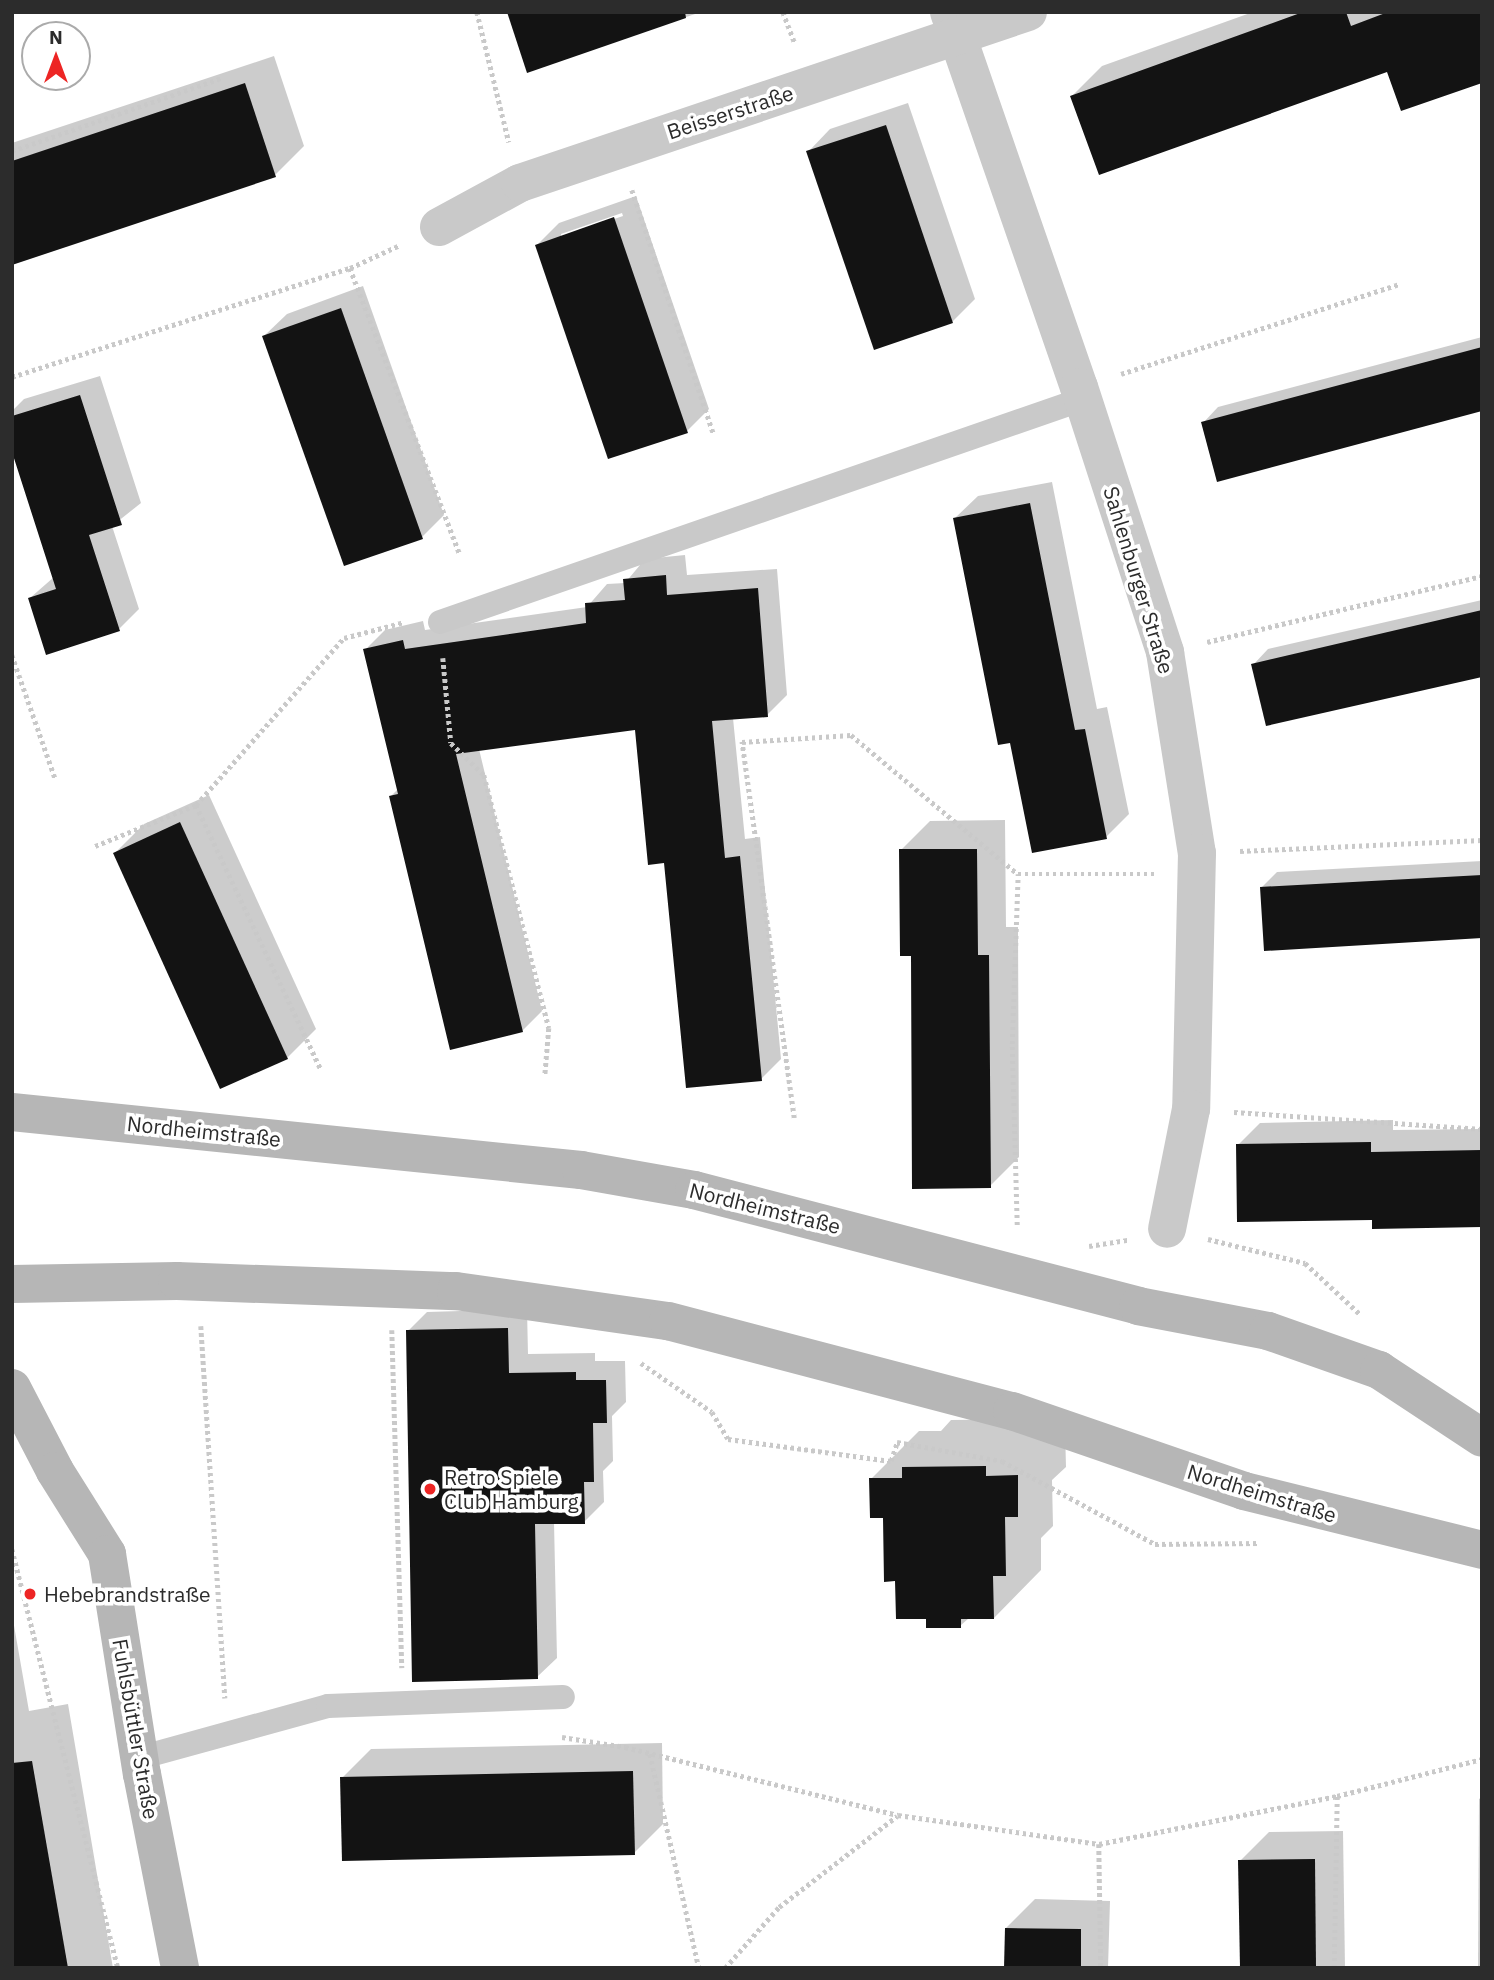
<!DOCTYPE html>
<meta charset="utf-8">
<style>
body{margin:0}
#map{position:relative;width:1494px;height:1980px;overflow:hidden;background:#fff;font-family:"IBM Plex Sans",sans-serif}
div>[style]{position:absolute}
.shadow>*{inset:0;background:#0003}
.building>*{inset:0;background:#131313}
.path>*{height:4.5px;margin-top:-2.25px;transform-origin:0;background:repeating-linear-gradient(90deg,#c9c9c9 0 3.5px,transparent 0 7px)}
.service>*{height:24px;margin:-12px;padding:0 12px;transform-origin:12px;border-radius:12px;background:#c9c9c9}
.minor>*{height:38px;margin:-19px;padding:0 19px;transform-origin:19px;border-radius:19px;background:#c9c9c9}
.secondary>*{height:38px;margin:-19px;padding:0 19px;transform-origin:19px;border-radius:19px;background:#b6b6b6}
.dots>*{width:19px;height:19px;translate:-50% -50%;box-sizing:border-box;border:4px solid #fff;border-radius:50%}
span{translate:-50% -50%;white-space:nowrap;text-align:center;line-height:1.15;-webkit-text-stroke:7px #fff;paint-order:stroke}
.street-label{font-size:21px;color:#2c2c2c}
.poi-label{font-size:21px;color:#2c2c2c}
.left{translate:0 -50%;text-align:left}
.frame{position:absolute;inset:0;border:14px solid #2c2c2c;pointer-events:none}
.north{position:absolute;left:21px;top:21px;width:70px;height:70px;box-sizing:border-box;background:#fff;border:2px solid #ababab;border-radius:50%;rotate:0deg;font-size:19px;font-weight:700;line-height:28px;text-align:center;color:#2c2c2c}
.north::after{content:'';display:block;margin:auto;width:24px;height:32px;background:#ed2524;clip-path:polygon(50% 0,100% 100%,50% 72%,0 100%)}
</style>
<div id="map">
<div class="shadow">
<i style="clip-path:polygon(508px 12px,701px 12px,528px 71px)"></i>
<i style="clip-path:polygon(1253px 12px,1482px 12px,1388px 70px,1072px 96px,1102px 66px)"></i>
<i style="clip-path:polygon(274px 56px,304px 146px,275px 175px,12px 263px,12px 143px)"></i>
<i style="clip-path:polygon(908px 103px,975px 299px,952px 322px,808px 152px,830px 129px)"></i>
<i style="clip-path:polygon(evenodd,636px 196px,709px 409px,687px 431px,537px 245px,559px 223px,636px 196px,622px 213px,623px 216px,561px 237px,561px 234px,622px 213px)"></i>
<i style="clip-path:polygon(363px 286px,444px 515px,422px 537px,264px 336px,287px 314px)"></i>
<i style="clip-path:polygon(1482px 337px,1482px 409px,1203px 423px,1218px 407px)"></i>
<i style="clip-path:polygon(100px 376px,141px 503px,112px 526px,139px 609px,119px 629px,30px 598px,54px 577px,12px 446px,12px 411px,24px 399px)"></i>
<i style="clip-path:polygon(1052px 482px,1097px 709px,1107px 707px,1129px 814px,1106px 837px,1012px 741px,955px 518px,978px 496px)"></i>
<i style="clip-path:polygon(685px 555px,687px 575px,777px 569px,787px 695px,767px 715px,733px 718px,745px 839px,760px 837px,781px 1059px,761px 1079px,665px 862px,637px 728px,479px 749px,542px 1011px,522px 1031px,391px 796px,398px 789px,365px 650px,385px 630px,423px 621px,425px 630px,587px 607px,607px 584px,625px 583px,645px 559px)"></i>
<i style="clip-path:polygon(1482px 600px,1482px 675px,1253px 665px,1268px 649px)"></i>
<i style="clip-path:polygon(209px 795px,316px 1029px,287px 1058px,115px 853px,144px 824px)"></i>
<i style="clip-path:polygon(1005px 820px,1006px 927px,1018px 927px,1019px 1157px,990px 1186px,901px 850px,930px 821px)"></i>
<i style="clip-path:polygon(1482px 861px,1482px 937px,1262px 887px,1277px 872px)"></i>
<i style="clip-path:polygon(1393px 1120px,1393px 1130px,1482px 1129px,1482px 1225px,1374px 1218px,1238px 1145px,1260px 1123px)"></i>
<i style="clip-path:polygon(527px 1309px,528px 1354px,595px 1353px,595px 1361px,625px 1361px,626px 1402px,612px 1416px,613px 1461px,603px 1471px,604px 1502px,584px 1522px,554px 1522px,557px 1658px,537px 1677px,408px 1331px,427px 1312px)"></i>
<i style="clip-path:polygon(1033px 1419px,1065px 1428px,1066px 1467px,1052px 1480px,1053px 1526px,1041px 1538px,1041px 1570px,994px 1618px,969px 1618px,960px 1626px,928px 1618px,897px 1579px,885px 1516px,871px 1479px,919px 1431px,941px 1431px,951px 1420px)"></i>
<i style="clip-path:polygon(12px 1614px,29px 1711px,68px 1704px,113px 1968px,12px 1968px)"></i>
<i style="clip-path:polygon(662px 1743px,663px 1824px,634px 1853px,342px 1778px,371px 1749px)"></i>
<i style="clip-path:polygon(1482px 1797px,1482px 1968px,1478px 1968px,1479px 1799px)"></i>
<i style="clip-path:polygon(1343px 1831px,1345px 1968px,1241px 1968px,1240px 1861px,1269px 1832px)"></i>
<i style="clip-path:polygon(1035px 1899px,1110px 1901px,1108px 1968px,1005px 1968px,1006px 1928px)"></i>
</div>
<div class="building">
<i style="clip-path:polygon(507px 12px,685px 12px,686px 18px,527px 73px)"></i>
<i style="clip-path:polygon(1303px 12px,1346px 12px,1351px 26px,1388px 12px,1482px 12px,1482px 83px,1401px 111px,1387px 72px,1099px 175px,1070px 96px)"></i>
<i style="clip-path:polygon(245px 83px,276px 177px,12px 265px,12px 161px)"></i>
<i style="clip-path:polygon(886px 125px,953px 323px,874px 350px,806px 151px)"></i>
<i style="clip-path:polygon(614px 217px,688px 433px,608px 459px,535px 245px)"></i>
<i style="clip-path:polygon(341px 308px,423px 539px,344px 566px,262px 336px)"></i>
<i style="clip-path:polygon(1482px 347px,1482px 411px,1217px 482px,1201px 422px)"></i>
<i style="clip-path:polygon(80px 395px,122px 525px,89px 535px,120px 631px,46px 655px,28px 598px,56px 589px,12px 452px,12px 416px)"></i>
<i style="clip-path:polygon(1030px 503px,1075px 730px,1085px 729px,1107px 839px,1032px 853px,1010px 743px,998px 745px,953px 518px)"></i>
<i style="clip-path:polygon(666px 575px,667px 595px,758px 588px,768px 717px,712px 721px,725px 858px,740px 856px,762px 1081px,686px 1088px,664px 863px,648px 865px,635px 730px,456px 754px,523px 1032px,450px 1050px,389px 796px,398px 794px,363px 649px,403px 640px,405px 649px,586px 623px,585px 603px,625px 600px,623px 579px)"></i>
<i style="clip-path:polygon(1482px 610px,1482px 677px,1266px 726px,1251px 664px)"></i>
<i style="clip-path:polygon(180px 822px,288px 1059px,220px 1089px,113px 853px)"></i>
<i style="clip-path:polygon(899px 849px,977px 849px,978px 955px,989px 955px,991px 1188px,912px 1189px,911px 956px,900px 956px)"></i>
<i style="clip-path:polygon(1482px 875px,1482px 938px,1264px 951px,1260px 887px)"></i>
<i style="clip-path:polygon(1371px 1142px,1371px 1152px,1482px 1150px,1482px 1227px,1372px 1229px,1372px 1220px,1237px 1222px,1236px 1144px)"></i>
<i style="clip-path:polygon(508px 1328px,509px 1373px,576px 1372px,576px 1380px,606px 1380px,607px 1423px,593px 1423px,594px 1482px,584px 1482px,585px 1524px,535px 1524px,538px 1679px,412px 1682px,406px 1330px)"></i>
<i style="clip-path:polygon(986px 1466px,986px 1476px,1018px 1475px,1018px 1517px,1005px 1517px,1006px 1576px,993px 1576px,994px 1619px,961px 1619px,961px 1628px,926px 1628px,926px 1619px,896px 1619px,895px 1581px,884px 1582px,883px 1518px,870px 1518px,869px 1478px,902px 1478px,902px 1467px)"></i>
<i style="clip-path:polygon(32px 1761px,68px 1968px,12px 1968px,12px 1763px)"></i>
<i style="clip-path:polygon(633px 1771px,635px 1855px,342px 1861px,340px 1777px)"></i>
<i style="clip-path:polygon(1315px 1859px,1316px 1968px,1240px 1968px,1238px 1860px)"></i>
<i style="clip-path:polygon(1005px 1928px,1081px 1929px,1081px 1968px,1004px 1968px)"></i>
</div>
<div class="path">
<i style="left:477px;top:12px;width:134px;rotate:76.2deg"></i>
<i style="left:783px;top:12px;width:34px;rotate:69deg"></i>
<i style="left:12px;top:151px;width:222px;rotate:-19.2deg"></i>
<i style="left:632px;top:190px;width:258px;rotate:71.5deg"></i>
<i style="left:350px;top:268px;width:306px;rotate:69deg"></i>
<i style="left:1121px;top:374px;width:293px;rotate:-17.9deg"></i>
<i style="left:12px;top:377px;width:355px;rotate:-17.9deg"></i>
<i style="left:350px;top:268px;width:55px;rotate:-24.7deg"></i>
<i style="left:1207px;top:642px;width:283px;rotate:-13.5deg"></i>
<i style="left:12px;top:655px;width:130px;rotate:70.7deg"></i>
<i style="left:443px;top:658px;width:85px;rotate:84.6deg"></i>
<i style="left:451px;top:743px;width:46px;rotate:44.1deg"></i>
<i style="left:484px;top:775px;width:261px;rotate:75.6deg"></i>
<i style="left:549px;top:1028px;width:48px;rotate:94.8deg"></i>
<i style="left:196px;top:805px;width:292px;rotate:64.7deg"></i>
<i style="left:95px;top:846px;width:109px;rotate:-22.1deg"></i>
<i style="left:196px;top:805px;width:223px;rotate:-48.5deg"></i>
<i style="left:344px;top:638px;width:62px;rotate:-14.9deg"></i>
<i style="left:1240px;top:851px;width:242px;rotate:-2.6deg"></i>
<i style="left:1234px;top:1112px;width:249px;rotate:3.9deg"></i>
<i style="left:794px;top:1118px;width:380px;rotate:-97.9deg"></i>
<i style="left:742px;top:742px;width:109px;rotate:-3.7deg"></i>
<i style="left:851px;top:735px;width:217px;rotate:39.8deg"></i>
<i style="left:1018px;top:874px;width:137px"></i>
<i style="left:1017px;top:1225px;width:181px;rotate:-91.6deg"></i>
<i style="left:1012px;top:1044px;width:170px;rotate:-88deg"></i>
<i style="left:1208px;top:1239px;width:100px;rotate:13.9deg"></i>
<i style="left:1305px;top:1263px;width:76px;rotate:42.9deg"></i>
<i style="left:1089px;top:1246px;width:39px;rotate:-9deg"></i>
<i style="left:201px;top:1326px;width:373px;rotate:86.3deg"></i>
<i style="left:392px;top:1330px;width:338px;rotate:88.3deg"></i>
<i style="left:641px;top:1363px;width:86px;rotate:34.6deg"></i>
<i style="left:712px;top:1412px;width:31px;rotate:59deg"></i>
<i style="left:728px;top:1439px;width:164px;rotate:7.7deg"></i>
<i style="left:891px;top:1461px;width:20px;rotate:-72deg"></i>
<i style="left:897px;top:1442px;width:107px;rotate:10.3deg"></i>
<i style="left:1002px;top:1461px;width:174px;rotate:28.5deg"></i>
<i style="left:1155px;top:1544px;width:105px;rotate:-0.5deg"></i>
<i style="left:12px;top:1549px;width:432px;rotate:75.8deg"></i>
<i style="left:562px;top:1737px;width:64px;rotate:9deg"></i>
<i style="left:625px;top:1747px;width:281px;rotate:14deg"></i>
<i style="left:898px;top:1815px;width:203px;rotate:8.2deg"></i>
<i style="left:1099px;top:1844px;width:243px;rotate:-11.4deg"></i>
<i style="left:1337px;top:1796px;width:150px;rotate:-14.3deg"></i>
<i style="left:650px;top:1754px;width:220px;rotate:77.1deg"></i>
<i style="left:1099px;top:1844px;width:124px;rotate:89.1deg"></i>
<i style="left:725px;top:1968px;width:81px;rotate:-48.5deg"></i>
<i style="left:779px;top:1907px;width:149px;rotate:-37.6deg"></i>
<i style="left:1334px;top:1968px;width:172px;rotate:-89deg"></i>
</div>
<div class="service">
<i style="left:440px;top:622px;width:681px;rotate:-19.13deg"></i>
<i style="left:139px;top:1758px;width:196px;rotate:-15.4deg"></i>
<i style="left:328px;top:1706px;width:235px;rotate:-2.2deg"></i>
</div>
<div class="minor">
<i style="left:949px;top:12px;width:397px;rotate:70.9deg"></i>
<i style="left:1079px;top:387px;width:279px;rotate:72deg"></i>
<i style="left:1165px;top:652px;width:204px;rotate:81deg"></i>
<i style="left:1197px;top:853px;width:256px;rotate:91.3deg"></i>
<i style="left:1191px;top:1109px;width:122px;rotate:101.3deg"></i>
<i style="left:439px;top:227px;width:92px;rotate:-28.5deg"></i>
<i style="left:520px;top:183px;width:536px;rotate:-18.6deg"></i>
</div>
<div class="secondary">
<i style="left:12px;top:1112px;width:572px;rotate:5.82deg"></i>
<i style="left:581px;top:1170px;width:115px;rotate:10deg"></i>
<i style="left:694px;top:1190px;width:459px;rotate:14.6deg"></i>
<i style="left:1138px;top:1306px;width:132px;rotate:10.9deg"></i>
<i style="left:1268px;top:1331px;width:118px;rotate:19.4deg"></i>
<i style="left:1379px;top:1370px;width:123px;rotate:33.4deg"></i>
<i style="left:12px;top:1284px;width:165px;rotate:-1deg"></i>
<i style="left:177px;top:1281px;width:279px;rotate:2.1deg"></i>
<i style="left:456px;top:1291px;width:214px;rotate:8.1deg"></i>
<i style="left:668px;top:1321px;width:356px;rotate:14.7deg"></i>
<i style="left:1012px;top:1411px;width:245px;rotate:19deg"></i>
<i style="left:1244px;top:1491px;width:245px;rotate:13.9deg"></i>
<i style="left:12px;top:1388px;width:93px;rotate:62.6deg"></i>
<i style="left:55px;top:1471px;width:98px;rotate:57.9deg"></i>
<i style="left:107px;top:1554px;width:223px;rotate:81deg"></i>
<i style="left:142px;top:1774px;width:198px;rotate:78.9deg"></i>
</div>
<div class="dots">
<i style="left:430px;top:1489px;background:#ed2524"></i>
<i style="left:30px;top:1594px;background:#ed2524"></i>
</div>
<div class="street-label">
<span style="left:730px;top:112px;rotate:-18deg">Beisserstraße</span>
<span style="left:1139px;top:580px;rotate:73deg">Sahlenburger Straße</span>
<span style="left:204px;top:1131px;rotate:6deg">Nordheimstraße</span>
<span style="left:765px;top:1208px;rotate:14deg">Nordheimstraße</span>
<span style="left:1262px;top:1493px;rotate:17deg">Nordheimstraße</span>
<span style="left:136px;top:1729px;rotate:80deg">Fuhlsbüttler Straße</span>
</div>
<div class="poi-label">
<span class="left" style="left:444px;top:1489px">Retro Spiele<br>Club Hamburg</span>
<span class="left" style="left:44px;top:1594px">Hebebrandstraße</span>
</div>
<div class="frame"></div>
<div class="north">N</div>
</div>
